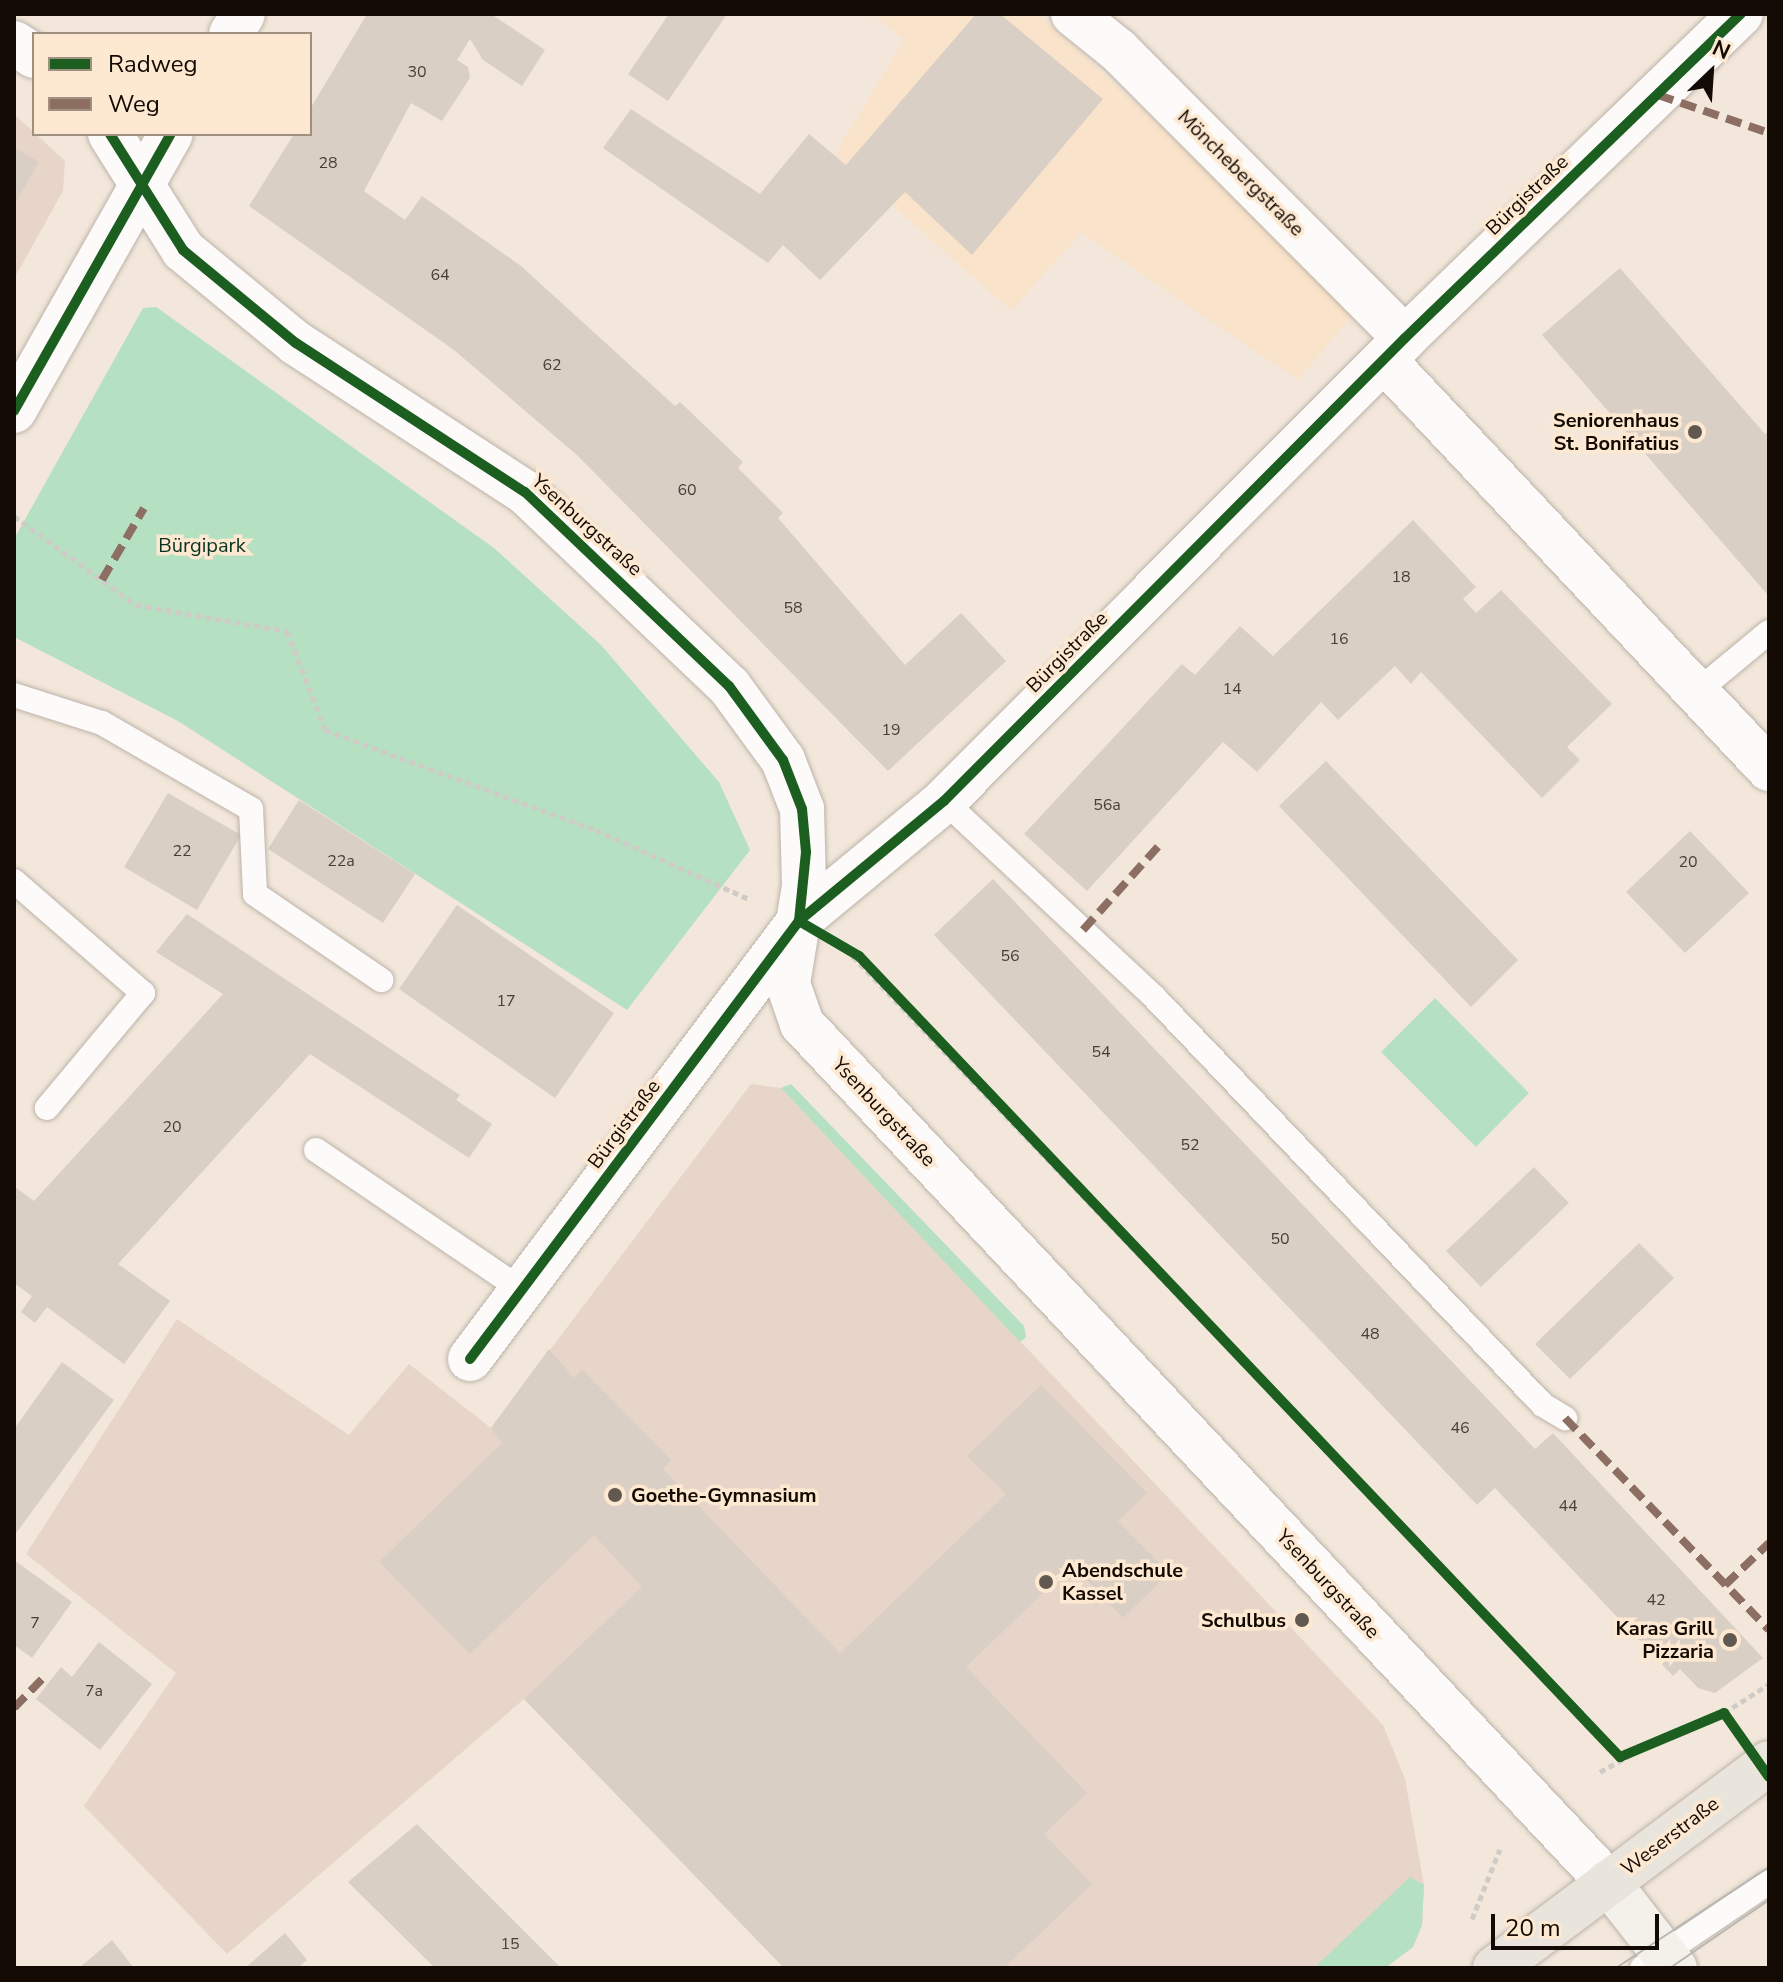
<!DOCTYPE html>
<meta charset="utf-8">
<style>
body{margin:0}
#map{position:relative;width:1783px;height:1982px;overflow:hidden;background:#f3e7db;font-family:"Nunito Sans",sans-serif}
div>[style]{position:absolute}
.built>*{inset:0;background:#f9e3ca}
.education>*{inset:0;background:#e6d5c8}
.green>*{inset:0;background:#b5e0c1}
.building>*{inset:0;background:#dacfc5}
.path>*{height:5px;margin-top:-2.5px;transform-origin:0;background:repeating-linear-gradient(90deg,#cfccc7 0 6px,transparent 0 10px)}
.roads{filter:drop-shadow(0 0 2px #bdb3a9) drop-shadow(0 0 2px #bdb3a9)}
.lane>*{height:24px;margin:-12px;padding:0 12px;transform-origin:12px;border-radius:12px;background:#fdfbfa}
.street>*{height:44px;margin:-22px;padding:0 22px;transform-origin:22px;border-radius:22px;background:#fdfbfa}
.secondary>*{height:44px;margin:-22px;padding:0 22px;transform-origin:22px;border-radius:22px;background:#f4f0ea}
.primary>*{height:44px;margin:-22px;padding:0 22px;transform-origin:22px;border-radius:22px;background:#eae5dc}
.tram>*{height:2px;margin:-1px;padding:0 1px;transform-origin:1px;border-radius:1px;background:#b8b6b3}
.quiet>*{height:8px;margin-top:-4px;transform-origin:0;background:repeating-linear-gradient(90deg,#8d6e63 0 16px,transparent 0 24px)}
.cycleway>*{height:10px;margin:-5px;padding:0 5px;transform-origin:5px;border-radius:5px;background:#1b5e20}
.dots>*{width:22px;height:22px;translate:-50% -50%;box-sizing:border-box;border:4px solid #fde8d1;border-radius:50%}
span{translate:-50% -50%;white-space:nowrap;text-align:center;line-height:1.15;-webkit-text-stroke:7px #fde8d1;paint-order:stroke}
.number-label{font-size:16px;color:#473e36}
.number-label span{-webkit-text-stroke-width:0}
.street-label{font-size:20px;color:#130b03}
.poi-label{font-size:20px;color:#130b03;font-weight:700}
.right{translate:-100% -50%;text-align:right}
.left{translate:0 -50%;text-align:left}
.park-label{font-size:20px;color:#093320}
.frame{position:absolute;inset:0;border:16px solid #130b03;pointer-events:none}
.legend{position:absolute;left:32px;top:32px;width:280px;height:104px;box-sizing:border-box;background:#fde8d1;border:2px solid #9f907f;margin:0;padding:10px 14px;list-style:none;font-size:24px;color:#130b03}
.legend li{display:flex;align-items:center;gap:16px;height:40px}
.legend b{width:40px;border:2px solid #9f907f}
.north{position:absolute;left:1671px;top:32px;width:80px;height:80px;-webkit-text-stroke:6px #fde8d1;paint-order:stroke;rotate:25deg;font-size:22px;font-weight:700;line-height:32px;text-align:center;color:#130b03}
.north::after{content:'';display:block;margin:auto;width:28px;height:36px;background:#130b03;clip-path:polygon(50% 0,100% 100%,50% 72%,0 100%)}
.scale{position:absolute;left:1491px;top:1914px;width:168px;height:36px;box-sizing:border-box;border:4px solid #130b03;border-top:0;padding-left:10px;font-size:24px;line-height:28px;white-space:nowrap;color:#130b03;-webkit-text-stroke:6px #fde8d1;paint-order:stroke}
</style>
<div id="map">
<div class="built">
<i style="clip-path:polygon(873px 14px,1039px 14px,1357px 309px,1298px 380px,1081px 233px,1011px 311px,835px 154px,904px 40px)"></i>
</div>
<div class="education">
<i style="clip-path:polygon(14px 114px,65px 161px,63px 191px,14px 279px)"></i>
<i style="clip-path:polygon(751px 1084px,781px 1088px,1383px 1725px,1405px 1779px,1424px 1885px,1422px 1925px,1413px 1947px,1385px 1968px,784px 1968px,524px 1699px,227px 1954px,84px 1806px,176px 1673px,26px 1554px,177px 1319px,349px 1435px,409px 1364px,491px 1428px)"></i>
</div>
<div class="green">
<i style="clip-path:polygon(156px 307px,494px 548px,601px 645px,719px 782px,750px 850px,627px 1010px,178px 721px,14px 637px,14px 539px,143px 308px)"></i>
<i style="clip-path:polygon(1435px 998px,1529px 1093px,1476px 1147px,1381px 1052px)"></i>
<i style="clip-path:polygon(791px 1084px,1024px 1326px,1026px 1337px,1020px 1342px,781px 1088px)"></i>
<i style="clip-path:polygon(1410px 1877px,1424px 1885px,1422px 1925px,1413px 1947px,1385px 1968px,1314px 1968px)"></i>
</div>
<div class="building">
<i style="clip-path:polygon(367px 14px,491px 14px,545px 50px,522px 86px,483px 60px,470px 39px,457px 60px,468px 67px,470px 78px,442px 121px,411px 103px,364px 191px,405px 220px,422px 196px,521px 266px,675px 406px,680px 402px,743px 462px,738px 468px,783px 513px,778px 518px,905px 665px,961px 613px,1006px 661px,888px 771px,578px 456px,454px 350px,249px 206px,294px 134px,310px 134px,310px 109px)"></i>
<i style="clip-path:polygon(669px 14px,727px 14px,668px 101px,628px 74px)"></i>
<i style="clip-path:polygon(976px 14px,1000px 14px,1103px 99px,972px 255px,905px 192px,820px 280px,783px 245px,768px 263px,603px 148px,631px 109px,760px 194px,809px 134px,846px 165px)"></i>
<i style="clip-path:polygon(14px 147px,39px 162px,14px 205px)"></i>
<i style="clip-path:polygon(1620px 268px,1765px 434px,1769px 431px,1767px 594px,1542px 335px)"></i>
<i style="clip-path:polygon(1413px 520px,1476px 587px,1463px 599px,1476px 613px,1501px 590px,1612px 704px,1567px 747px,1580px 760px,1542px 798px,1421px 672px,1411px 684px,1395px 666px,1338px 720px,1321px 702px,1257px 772px,1223px 742px,1087px 891px,1024px 834px,1182px 664px,1195px 675px,1240px 626px,1273px 656px)"></i>
<i style="clip-path:polygon(1326px 761px,1518px 960px,1471px 1007px,1279px 806px)"></i>
<i style="clip-path:polygon(168px 793px,241px 835px,197px 910px,124px 867px)"></i>
<i style="clip-path:polygon(299px 800px,415px 874px,383px 923px,268px 849px)"></i>
<i style="clip-path:polygon(1690px 831px,1749px 893px,1685px 953px,1626px 892px)"></i>
<i style="clip-path:polygon(993px 879px,1535px 1449px,1553px 1433px,1763px 1658px,1715px 1693px,1698px 1688px,1680px 1669px,1673px 1676px,1495px 1488px,1477px 1505px,934px 935px)"></i>
<i style="clip-path:polygon(457px 905px,614px 1013px,555px 1098px,399px 989px)"></i>
<i style="clip-path:polygon(187px 914px,460px 1095px,456px 1100px,492px 1124px,469px 1158px,310px 1054px,118px 1264px,170px 1301px,124px 1364px,47px 1307px,35px 1323px,21px 1312px,32px 1296px,14px 1283px,14px 1186px,34px 1201px,223px 994px,156px 952px)"></i>
<i style="clip-path:polygon(1534px 1167px,1569px 1203px,1481px 1287px,1446px 1251px)"></i>
<i style="clip-path:polygon(1639px 1243px,1674px 1278px,1570px 1379px,1535px 1344px)"></i>
<i style="clip-path:polygon(549px 1349px,574px 1378px,582px 1369px,671px 1460px,663px 1469px,840px 1653px,1006px 1494px,967px 1456px,1041px 1385px,1147px 1493px,1118px 1521px,1169px 1573px,1123px 1618px,1072px 1565px,966px 1667px,1087px 1793px,1044px 1834px,1092px 1884px,1004px 1968px,784px 1968px,524px 1699px,642px 1587px,594px 1535px,470px 1654px,379px 1562px,502px 1443px,491px 1428px)"></i>
<i style="clip-path:polygon(62px 1362px,114px 1400px,14px 1536px,14px 1429px)"></i>
<i style="clip-path:polygon(14px 1560px,72px 1602px,32px 1658px,14px 1645px)"></i>
<i style="clip-path:polygon(99px 1642px,152px 1684px,100px 1750px,36px 1699px,61px 1667px,72px 1677px)"></i>
<i style="clip-path:polygon(417px 1824px,561px 1968px,435px 1968px,348px 1882px)"></i>
<i style="clip-path:polygon(285px 1933px,307px 1960px,298px 1968px,245px 1968px)"></i>
<i style="clip-path:polygon(112px 1940px,134px 1968px,79px 1968px)"></i>
</div>
<div class="path">
<i style="left:14px;top:516px;width:151px;rotate:36.1deg"></i>
<i style="left:136px;top:605px;width:153px;rotate:9.8deg"></i>
<i style="left:287px;top:631px;width:106px;rotate:69deg"></i>
<i style="left:325px;top:730px;width:289px;rotate:20.3deg"></i>
<i style="left:596px;top:830px;width:168px;rotate:24.3deg"></i>
<i style="left:846px;top:949px;width:1119px;rotate:46.23deg"></i>
<i style="left:1600px;top:1772px;width:81px;rotate:-29.4deg"></i>
<i style="left:1671px;top:1732px;width:56px;rotate:-19.7deg"></i>
<i style="left:1724px;top:1713px;width:54px;rotate:-32.8deg"></i>
<i style="left:1472px;top:1919px;width:75px;rotate:-68.2deg"></i>
</div>
<div class="roads">
<div class="lane">
<i style="left:1694px;top:694px;width:97px;rotate:-39.6deg"></i>
<i style="left:14px;top:695px;width:92px;rotate:17.7deg"></i>
<i style="left:102px;top:723px;width:172px;rotate:30deg"></i>
<i style="left:251px;top:809px;width:85px;rotate:87.3deg"></i>
<i style="left:255px;top:894px;width:153px;rotate:34.3deg"></i>
<i style="left:944px;top:801px;width:289px;rotate:43deg"></i>
<i style="left:1155px;top:998px;width:562px;rotate:46.37deg"></i>
<i style="left:1543px;top:1405px;width:26px;rotate:31deg"></i>
<i style="left:14px;top:881px;width:171px;rotate:41deg"></i>
<i style="left:143px;top:993px;width:150px;rotate:129.9deg"></i>
<i style="left:316px;top:1150px;width:249px;rotate:34.2deg"></i>
<i style="left:1642px;top:1968px;width:153px;rotate:-34.1deg"></i>
</div>
<div class="street">
<i style="left:1073px;top:14px;width:59px;rotate:38.8deg"></i>
<i style="left:1119px;top:51px;width:405px;rotate:45.1deg"></i>
<i style="left:231px;top:34px;width:23px;rotate:-59deg"></i>
<i style="left:14px;top:43px;width:24px;rotate:33deg"></i>
<i style="left:110px;top:134px;width:137px;rotate:57.8deg"></i>
<i style="left:183px;top:250px;width:146px;rotate:39.5deg"></i>
<i style="left:296px;top:343px;width:273px;rotate:33.1deg"></i>
<i style="left:525px;top:492px;width:282px;rotate:43.6deg"></i>
<i style="left:729px;top:686px;width:92px;rotate:53.9deg"></i>
<i style="left:783px;top:760px;width:53px;rotate:68.8deg"></i>
<i style="left:802px;top:809px;width:77px;rotate:88.5deg"></i>
<i style="left:804px;top:886px;width:99px;rotate:99.3deg"></i>
<i style="left:788px;top:984px;width:42px;rotate:70.7deg"></i>
<i style="left:802px;top:1024px;width:1177px;rotate:46.79deg"></i>
<i style="left:1384px;top:360px;width:562px;rotate:46.73deg"></i>
<i style="left:14px;top:411px;width:318px;rotate:-60.5deg"></i>
<i style="left:470px;top:1359px;width:548px;rotate:-53.09deg"></i>
<i style="left:799px;top:921px;width:188px;rotate:-39.6deg"></i>
<i style="left:944px;top:801px;width:653px;rotate:-45.12deg"></i>
<i style="left:1405px;top:338px;width:467px;rotate:-44deg"></i>
</div>
<div class="secondary">
<i style="left:1608px;top:1882px;width:109px;rotate:52.1deg"></i>
</div>
<div class="primary">
<i style="left:1495px;top:1968px;width:342px;rotate:-36.8deg"></i>
</div>
</div>
<div class="tram">
<i style="left:1616px;top:1968px;width:183px;rotate:-33.4deg"></i>
<i style="left:1670px;top:1968px;width:120px;rotate:-34.5deg"></i>
</div>
<div class="quiet">
<i style="left:1658px;top:95px;width:117px;rotate:18.9deg"></i>
<i style="left:102px;top:580px;width:83px;rotate:-59.7deg"></i>
<i style="left:1083px;top:930px;width:120px;rotate:-48deg"></i>
<i style="left:1565px;top:1418px;width:294px;rotate:46.1deg"></i>
<i style="left:1725px;top:1585px;width:61px;rotate:-43.7deg"></i>
<i style="left:14px;top:1708px;width:47px;rotate:-45.9deg"></i>
</div>
<div class="cycleway">
<i style="left:110px;top:134px;width:137px;rotate:57.8deg"></i>
<i style="left:183px;top:250px;width:146px;rotate:39.5deg"></i>
<i style="left:296px;top:343px;width:273px;rotate:33.1deg"></i>
<i style="left:525px;top:492px;width:282px;rotate:43.6deg"></i>
<i style="left:729px;top:686px;width:92px;rotate:53.9deg"></i>
<i style="left:783px;top:760px;width:53px;rotate:68.8deg"></i>
<i style="left:802px;top:809px;width:43px;rotate:84.7deg"></i>
<i style="left:806px;top:852px;width:69px;rotate:95.8deg"></i>
<i style="left:799px;top:921px;width:69px;rotate:30.3deg"></i>
<i style="left:859px;top:956px;width:1105px;rotate:46.47deg"></i>
<i style="left:1620px;top:1757px;width:113px;rotate:-22.9deg"></i>
<i style="left:1724px;top:1713px;width:78px;rotate:54.9deg"></i>
<i style="left:14px;top:411px;width:318px;rotate:-60.5deg"></i>
<i style="left:470px;top:1359px;width:548px;rotate:-53.09deg"></i>
<i style="left:799px;top:921px;width:188px;rotate:-39.6deg"></i>
<i style="left:944px;top:801px;width:653px;rotate:-45.12deg"></i>
<i style="left:1405px;top:338px;width:467px;rotate:-44deg"></i>
</div>
<div class="dots">
<i style="left:1695px;top:432px;background:#61584f"></i>
<i style="left:615px;top:1495px;background:#61584f"></i>
<i style="left:1046px;top:1582px;background:#61584f"></i>
<i style="left:1302px;top:1620px;background:#61584f"></i>
<i style="left:1730px;top:1640px;background:#61584f"></i>
</div>
<div class="number-label">
<span style="left:417px;top:72px">30</span>
<span style="left:328px;top:163px">28</span>
<span style="left:440px;top:275px">64</span>
<span style="left:552px;top:365px">62</span>
<span style="left:687px;top:490px">60</span>
<span style="left:1401px;top:577px">18</span>
<span style="left:793px;top:608px">58</span>
<span style="left:1339px;top:639px">16</span>
<span style="left:1232px;top:689px">14</span>
<span style="left:891px;top:730px">19</span>
<span style="left:1107px;top:805px">56a</span>
<span style="left:182px;top:851px">22</span>
<span style="left:341px;top:861px">22a</span>
<span style="left:1688px;top:862px">20</span>
<span style="left:1010px;top:956px">56</span>
<span style="left:506px;top:1001px">17</span>
<span style="left:1101px;top:1052px">54</span>
<span style="left:172px;top:1127px">20</span>
<span style="left:1190px;top:1145px">52</span>
<span style="left:1280px;top:1239px">50</span>
<span style="left:1370px;top:1334px">48</span>
<span style="left:1460px;top:1428px">46</span>
<span style="left:1568px;top:1506px">44</span>
<span style="left:1656px;top:1600px">42</span>
<span style="left:35px;top:1623px">7</span>
<span style="left:94px;top:1691px">7a</span>
<span style="left:510px;top:1944px">15</span>
</div>
<div class="street-label">
<span style="left:1241px;top:173px;rotate:45deg">Mönchebergstraße</span>
<span style="left:1527px;top:195px;rotate:-44deg">Bürgistraße</span>
<span style="left:587px;top:525px;rotate:42deg">Ysenburgstraße</span>
<span style="left:1067px;top:652px;rotate:-45deg">Bürgistraße</span>
<span style="left:884px;top:1112px;rotate:47deg">Ysenburgstraße</span>
<span style="left:624px;top:1124px;rotate:-53deg">Bürgistraße</span>
<span style="left:1328px;top:1584px;rotate:47deg">Ysenburgstraße</span>
<span style="left:1670px;top:1836px;rotate:-37deg">Weserstraße</span>
</div>
<div class="poi-label">
<span class="right" style="left:1679px;top:432px">Seniorenhaus<br>St. Bonifatius</span>
<span class="left" style="left:631px;top:1495px">Goethe-Gymnasium</span>
<span class="left" style="left:1062px;top:1582px">Abendschule<br>Kassel</span>
<span class="right" style="left:1286px;top:1620px">Schulbus</span>
<span class="right" style="left:1714px;top:1640px">Karas Grill<br>Pizzaria</span>
</div>
<div class="park-label">
<span style="left:202px;top:545px">Bürgipark</span>
</div>
<div class="frame"></div>
<ul class="legend">
<li><b style="height:10px;background:#1b5e20"></b>Radweg</li>
<li><b style="height:10px;background:#8d6e63"></b>Weg</li>
</ul>
<div class="north">N</div>
<div class="scale">20 m</div>
</div>
